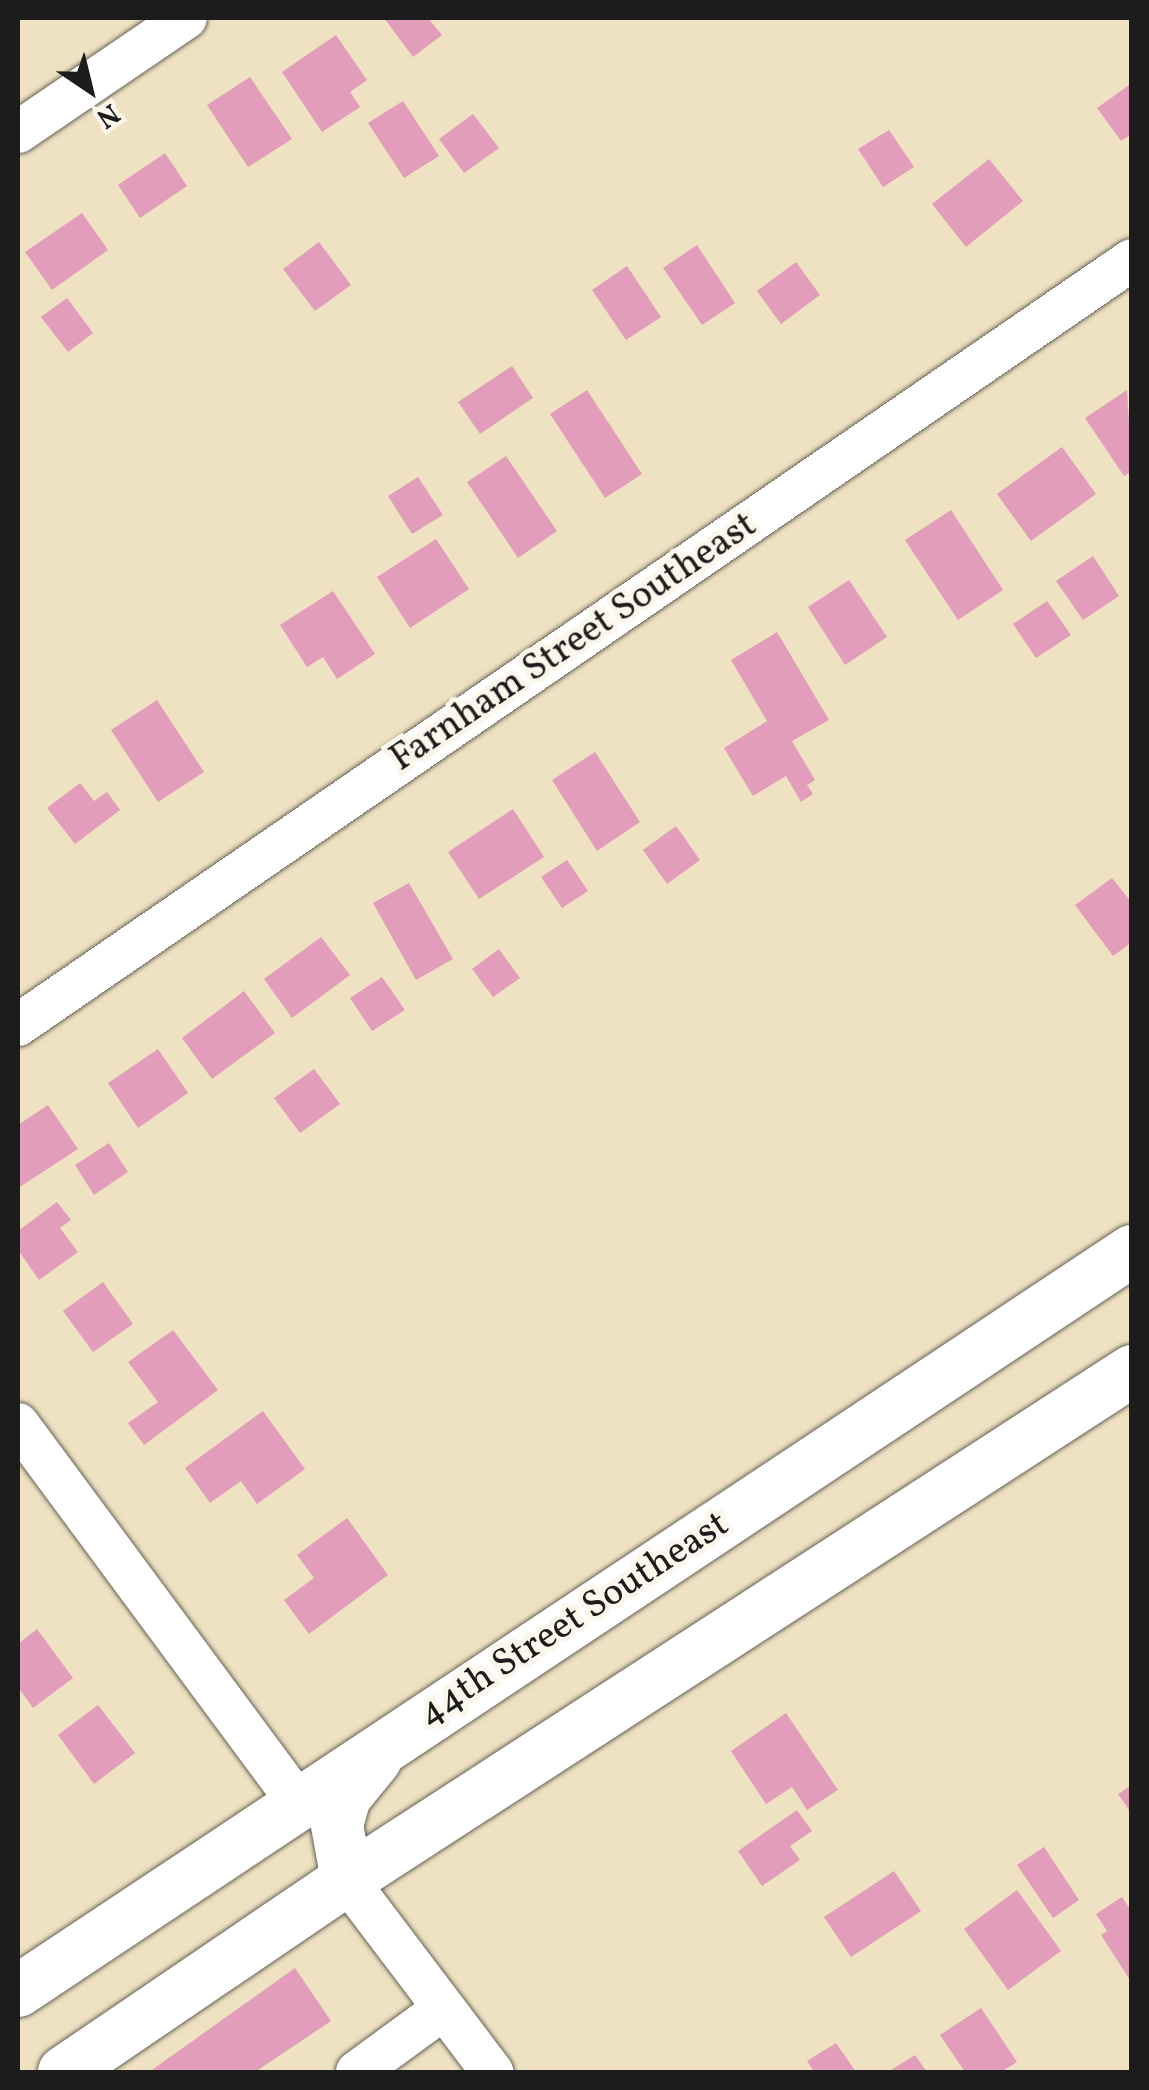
<!DOCTYPE html>
<style>
body{margin:0}
#map{position:relative;width:1149px;height:2090px;overflow:hidden;background:#efe2c2;font-family:Vollkorn,serif}
div>[style]{position:absolute}
.building>*{inset:0;background:#e19db9}
.roads{filter:drop-shadow(0 0 2px #666156) drop-shadow(0 0 2px #666156)}
.minor>*{height:42px;margin:-21px;padding:0 21px;transform-origin:21px;border-radius:21px;background:#fff}
.major>*{height:52px;margin:-26px;padding:0 26px;transform-origin:26px;border-radius:26px;background:#fff}
span{translate:-50% -50%;white-space:nowrap;text-align:center;line-height:1.15;-webkit-text-stroke:10px #fbf7ec;paint-order:stroke}
.street-label{font-size:38px;color:#1c1c1c}
.frame{position:absolute;inset:0;border:20px solid #1c1c1c;pointer-events:none}
.north{position:absolute;left:40px;top:40px;width:100px;height:100px;-webkit-text-stroke:8px #fbf7ec;paint-order:stroke;rotate:145deg;font-size:28px;font-weight:700;line-height:40px;text-align:center;color:#1c1c1c}
.north::after{content:'';display:block;margin:auto;width:35px;height:45px;background:#1c1c1c;clip-path:polygon(50% 0,100% 100%,50% 72%,0 100%)}
</style>
<div id="map">
<div class="building">
<i style="clip-path:polygon(384px 18px,428px 18px,442px 35px,413px 57px)"></i>
<i style="clip-path:polygon(336px 35px,367px 80px,350px 92px,360px 107px,322px 132px,282px 72px)"></i>
<i style="clip-path:polygon(250px 77px,292px 139px,248px 167px,207px 105px)"></i>
<i style="clip-path:polygon(1132px 83px,1132px 134px,1121px 141px,1097px 108px)"></i>
<i style="clip-path:polygon(403px 101px,439px 156px,404px 178px,368px 123px)"></i>
<i style="clip-path:polygon(473px 114px,499px 148px,464px 173px,439px 139px)"></i>
<i style="clip-path:polygon(889px 130px,914px 167px,883px 187px,858px 149px)"></i>
<i style="clip-path:polygon(165px 153px,187px 186px,140px 218px,118px 185px)"></i>
<i style="clip-path:polygon(989px 159px,1023px 201px,966px 247px,932px 204px)"></i>
<i style="clip-path:polygon(82px 213px,108px 250px,52px 290px,25px 252px)"></i>
<i style="clip-path:polygon(319px 242px,351px 285px,315px 311px,283px 269px)"></i>
<i style="clip-path:polygon(697px 245px,735px 303px,702px 325px,663px 268px)"></i>
<i style="clip-path:polygon(796px 262px,820px 295px,781px 324px,757px 291px)"></i>
<i style="clip-path:polygon(627px 266px,661px 317px,626px 340px,592px 290px)"></i>
<i style="clip-path:polygon(67px 298px,93px 333px,68px 352px,41px 317px)"></i>
<i style="clip-path:polygon(512px 366px,533px 398px,480px 434px,458px 402px)"></i>
<i style="clip-path:polygon(587px 390px,642px 474px,605px 498px,550px 414px)"></i>
<i style="clip-path:polygon(1127px 390px,1132px 471px,1124px 476px,1085px 418px)"></i>
<i style="clip-path:polygon(1062px 447px,1096px 494px,1031px 541px,997px 494px)"></i>
<i style="clip-path:polygon(506px 456px,557px 531px,518px 558px,467px 482px)"></i>
<i style="clip-path:polygon(418px 477px,443px 515px,412px 534px,388px 496px)"></i>
<i style="clip-path:polygon(951px 510px,1003px 590px,958px 620px,905px 540px)"></i>
<i style="clip-path:polygon(436px 539px,469px 589px,410px 628px,377px 577px)"></i>
<i style="clip-path:polygon(1093px 556px,1119px 596px,1083px 620px,1056px 581px)"></i>
<i style="clip-path:polygon(849px 580px,887px 637px,845px 665px,808px 607px)"></i>
<i style="clip-path:polygon(333px 591px,375px 654px,337px 679px,323px 657px,307px 667px,280px 625px)"></i>
<i style="clip-path:polygon(1047px 601px,1071px 635px,1036px 658px,1013px 624px)"></i>
<i style="clip-path:polygon(777px 632px,829px 720px,792px 741px,815px 780px,807px 785px,813px 794px,801px 802px,786px 776px,753px 796px,724px 748px,767px 721px,731px 660px)"></i>
<i style="clip-path:polygon(157px 700px,204px 772px,158px 802px,111px 730px)"></i>
<i style="clip-path:polygon(595px 752px,640px 822px,597px 851px,552px 780px)"></i>
<i style="clip-path:polygon(80px 783px,94px 801px,107px 792px,120px 810px,75px 844px,47px 808px)"></i>
<i style="clip-path:polygon(513px 809px,544px 857px,479px 899px,448px 852px)"></i>
<i style="clip-path:polygon(676px 826px,700px 860px,667px 884px,643px 850px)"></i>
<i style="clip-path:polygon(567px 860px,588px 891px,562px 908px,541px 877px)"></i>
<i style="clip-path:polygon(1112px 878px,1132px 903px,1132px 942px,1113px 956px,1075px 905px)"></i>
<i style="clip-path:polygon(409px 883px,453px 959px,416px 980px,373px 903px)"></i>
<i style="clip-path:polygon(321px 937px,350px 975px,292px 1018px,264px 979px)"></i>
<i style="clip-path:polygon(499px 949px,520px 978px,493px 997px,472px 969px)"></i>
<i style="clip-path:polygon(382px 977px,405px 1010px,372px 1031px,350px 998px)"></i>
<i style="clip-path:polygon(244px 991px,275px 1033px,212px 1079px,182px 1038px)"></i>
<i style="clip-path:polygon(158px 1049px,188px 1093px,138px 1128px,108px 1083px)"></i>
<i style="clip-path:polygon(314px 1069px,340px 1104px,300px 1133px,274px 1098px)"></i>
<i style="clip-path:polygon(48px 1105px,78px 1149px,18px 1188px,18px 1125px)"></i>
<i style="clip-path:polygon(109px 1143px,128px 1172px,94px 1195px,75px 1165px)"></i>
<i style="clip-path:polygon(57px 1202px,71px 1220px,60px 1228px,78px 1252px,39px 1280px,18px 1250px,18px 1231px)"></i>
<i style="clip-path:polygon(103px 1282px,133px 1324px,93px 1352px,63px 1311px)"></i>
<i style="clip-path:polygon(173px 1330px,218px 1390px,144px 1445px,128px 1423px,158px 1402px,128px 1362px)"></i>
<i style="clip-path:polygon(263px 1411px,305px 1469px,257px 1504px,241px 1481px,210px 1503px,185px 1468px)"></i>
<i style="clip-path:polygon(347px 1518px,388px 1575px,309px 1634px,284px 1600px,314px 1578px,297px 1555px)"></i>
<i style="clip-path:polygon(37px 1629px,73px 1678px,33px 1708px,18px 1687px,18px 1644px)"></i>
<i style="clip-path:polygon(98px 1705px,135px 1753px,94px 1784px,58px 1735px)"></i>
<i style="clip-path:polygon(786px 1713px,838px 1790px,807px 1810px,792px 1787px,766px 1804px,731px 1751px)"></i>
<i style="clip-path:polygon(1132px 1785px,1132px 1814px,1118px 1794px)"></i>
<i style="clip-path:polygon(797px 1810px,812px 1831px,790px 1846px,800px 1860px,762px 1886px,738px 1851px)"></i>
<i style="clip-path:polygon(1044px 1847px,1079px 1900px,1053px 1918px,1017px 1865px)"></i>
<i style="clip-path:polygon(894px 1871px,921px 1911px,851px 1957px,824px 1917px)"></i>
<i style="clip-path:polygon(1017px 1890px,1061px 1951px,1008px 1990px,964px 1929px)"></i>
<i style="clip-path:polygon(1122px 1897px,1132px 1912px,1132px 1983px,1101px 1935px,1107px 1931px,1096px 1914px)"></i>
<i style="clip-path:polygon(295px 1968px,331px 2021px,255px 2072px,149px 2072px)"></i>
<i style="clip-path:polygon(981px 2008px,1017px 2062px,1001px 2072px,965px 2072px,940px 2035px)"></i>
<i style="clip-path:polygon(836px 2043px,856px 2072px,814px 2072px,807px 2061px)"></i>
<i style="clip-path:polygon(915px 2055px,927px 2072px,888px 2072px)"></i>
</div>
<div class="roads">
<div class="minor">
<i style="left:18px;top:132px;width:203px;rotate:-34.2deg"></i>
<i style="left:18px;top:1025px;width:1351px;rotate:-34.48deg"></i>
<i style="left:18px;top:1424px;width:470px;rotate:53.5deg"></i>
<i style="left:347px;top:1880px;width:241px;rotate:52.9deg"></i>
<i style="left:357px;top:2072px;width:107px;rotate:-36.2deg"></i>
</div>
<div class="major">
<i style="left:347px;top:1880px;width:56px;rotate:-100.3deg"></i>
<i style="left:337px;top:1825px;width:29px;rotate:-74deg"></i>
<i style="left:345px;top:1797px;width:49px;rotate:-50.8deg"></i>
<i style="left:18px;top:1991px;width:1337px;rotate:-33.6deg"></i>
<i style="left:64px;top:2072px;width:342px;rotate:-34.2deg"></i>
<i style="left:347px;top:1880px;width:936px;rotate:-32.96deg"></i>
</div>
</div>
<div class="street-label">
<span style="left:574px;top:643px;rotate:-34deg">Farnham Street Southeast</span>
<span style="left:574px;top:1620px;rotate:-33deg">44th Street Southeast</span>
</div>
<div class="frame"></div>
<div class="north">N</div>
</div>
